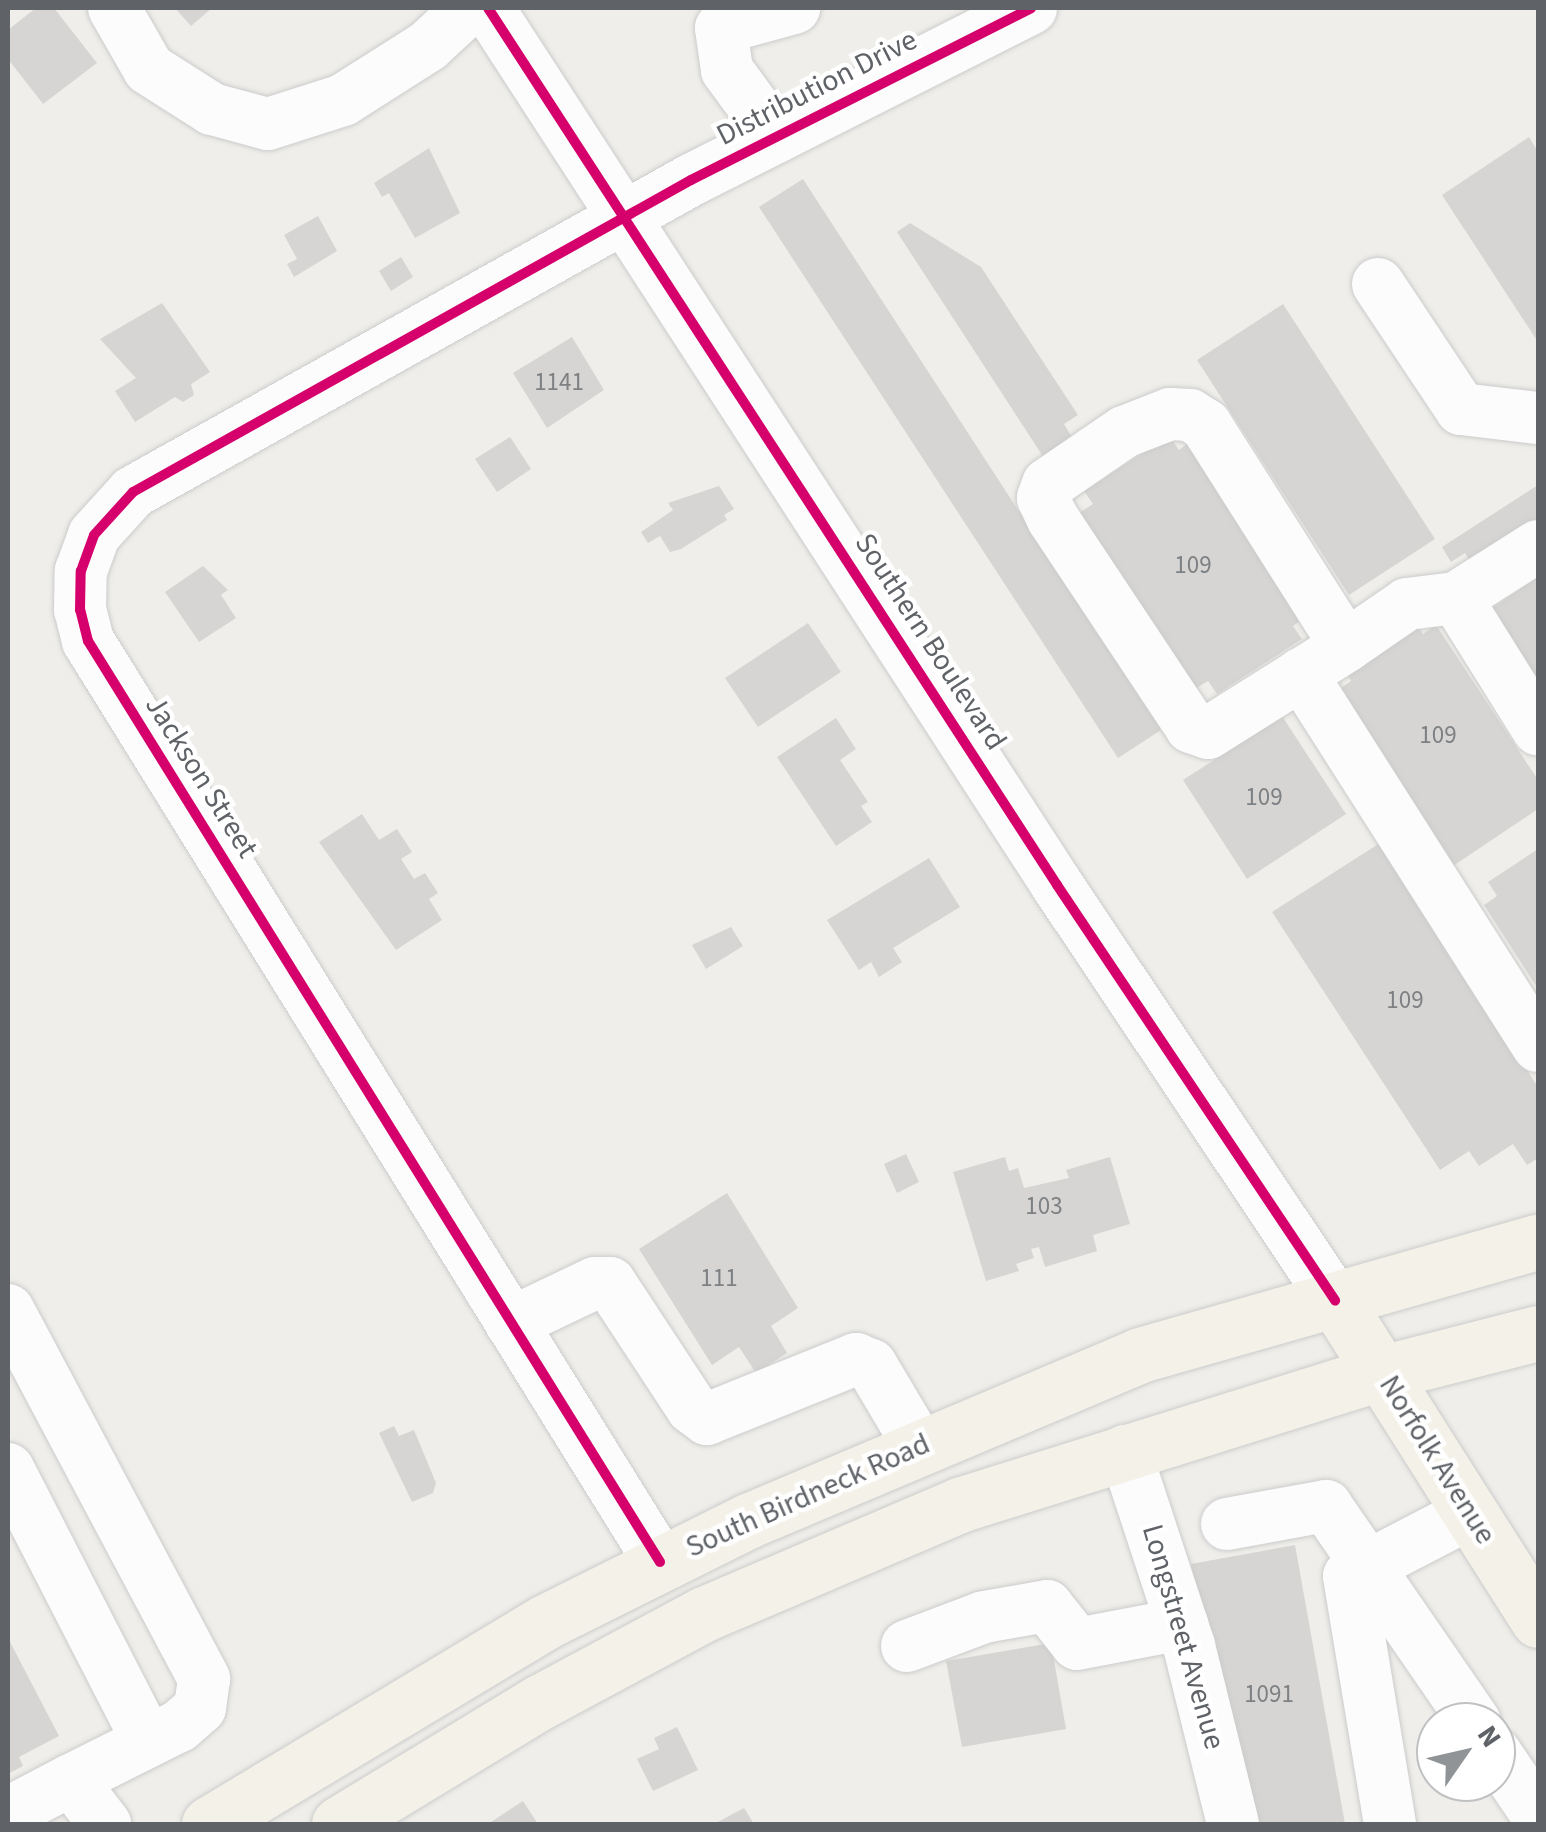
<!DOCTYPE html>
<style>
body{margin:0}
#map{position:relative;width:1546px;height:1832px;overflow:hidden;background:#efeeea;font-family:"Source Sans 3",sans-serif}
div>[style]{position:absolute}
.building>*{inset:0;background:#d6d5d3}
.roads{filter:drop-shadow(0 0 2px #cbcccc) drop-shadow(0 0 2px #cbcccc)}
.minor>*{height:52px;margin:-26px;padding:0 26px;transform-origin:26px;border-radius:26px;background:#fdfcfc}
.major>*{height:55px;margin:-27.5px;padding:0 27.5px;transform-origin:27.5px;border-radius:27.5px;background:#f4f1e9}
.cycleway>*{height:10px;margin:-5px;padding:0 5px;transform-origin:5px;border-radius:5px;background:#d6006c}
span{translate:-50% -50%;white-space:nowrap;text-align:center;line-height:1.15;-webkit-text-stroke:9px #fff;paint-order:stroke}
.number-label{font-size:25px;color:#7e8184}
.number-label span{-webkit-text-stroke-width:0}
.street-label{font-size:30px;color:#5f6368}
.frame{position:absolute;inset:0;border:10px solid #5f6368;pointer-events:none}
.north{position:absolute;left:1416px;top:1702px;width:100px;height:100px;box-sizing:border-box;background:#fff;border:2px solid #bfc1c3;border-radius:50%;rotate:56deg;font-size:28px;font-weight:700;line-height:40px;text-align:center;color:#5f6368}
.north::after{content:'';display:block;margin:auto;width:35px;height:45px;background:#919496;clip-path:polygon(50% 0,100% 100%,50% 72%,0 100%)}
</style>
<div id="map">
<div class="building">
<i style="clip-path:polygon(36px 8px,54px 8px,97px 63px,43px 104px,8px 59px,8px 30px)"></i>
<i style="clip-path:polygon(175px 8px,212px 8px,191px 26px)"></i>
<i style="clip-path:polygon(1529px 137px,1538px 152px,1538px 342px,1442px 195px)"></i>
<i style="clip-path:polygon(429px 148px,460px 213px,415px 238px,389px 193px,382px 197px,374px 183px)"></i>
<i style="clip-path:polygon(803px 179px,1161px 730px,1118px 758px,759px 207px)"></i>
<i style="clip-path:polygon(318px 216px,337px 251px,294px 277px,287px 264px,297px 259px,284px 235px)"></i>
<i style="clip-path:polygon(910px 223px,981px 267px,1078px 415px,1064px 424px,1073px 439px,1044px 458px,897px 232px)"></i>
<i style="clip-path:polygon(401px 257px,413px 277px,391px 291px,379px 271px)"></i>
<i style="clip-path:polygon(162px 303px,210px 372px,191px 384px,194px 395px,183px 402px,175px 397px,135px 422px,115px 391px,136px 378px,100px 339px)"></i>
<i style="clip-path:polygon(1283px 304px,1435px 539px,1349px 595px,1197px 360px)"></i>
<i style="clip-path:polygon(572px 337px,604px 390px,547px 428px,513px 373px)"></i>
<i style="clip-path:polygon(1169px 436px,1179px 450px,1193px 440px,1307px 616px,1293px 626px,1302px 639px,1217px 694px,1208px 681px,1193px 690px,1079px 513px,1093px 504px,1084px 491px)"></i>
<i style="clip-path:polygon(510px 437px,531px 469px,497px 492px,475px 459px)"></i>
<i style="clip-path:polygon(1538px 485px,1538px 526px,1474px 568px,1465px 553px,1451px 562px,1442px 547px)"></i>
<i style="clip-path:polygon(719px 486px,734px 509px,724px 515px,727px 520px,681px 549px,670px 552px,660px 536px,648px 543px,641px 532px,673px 510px,668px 503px)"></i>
<i style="clip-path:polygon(203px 566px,228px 590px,221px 595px,236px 618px,199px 642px,165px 592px)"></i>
<i style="clip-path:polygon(1538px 577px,1538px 694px,1485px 613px)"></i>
<i style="clip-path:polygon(808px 623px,841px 672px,758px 727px,725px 678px)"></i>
<i style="clip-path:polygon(1436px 625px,1538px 780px,1538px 809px,1453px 866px,1338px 690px,1351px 681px,1347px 674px,1418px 626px,1423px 634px)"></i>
<i style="clip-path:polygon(1282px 716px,1346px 814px,1247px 879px,1183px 780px)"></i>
<i style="clip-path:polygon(836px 718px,856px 749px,840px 760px,868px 802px,861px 806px,872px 822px,836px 846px,777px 757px)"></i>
<i style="clip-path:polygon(362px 814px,379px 840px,397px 829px,412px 852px,401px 859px,414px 879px,425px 873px,438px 893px,429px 899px,442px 920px,396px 950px,319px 842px)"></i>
<i style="clip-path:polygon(1380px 843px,1538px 1087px,1538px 1158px,1527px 1165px,1513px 1144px,1479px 1166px,1469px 1151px,1440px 1170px,1272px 912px)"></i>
<i style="clip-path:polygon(1538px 849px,1538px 989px,1484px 905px,1497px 896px,1488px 882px)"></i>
<i style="clip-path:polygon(929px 858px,960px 907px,893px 948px,902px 962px,879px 977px,871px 962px,859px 970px,827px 920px)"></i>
<i style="clip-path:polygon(731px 927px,743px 946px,706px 969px,692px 945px)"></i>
<i style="clip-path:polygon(906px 1154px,919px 1182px,897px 1193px,884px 1164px)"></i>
<i style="clip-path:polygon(1005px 1157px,1009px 1171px,1018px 1168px,1024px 1188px,1069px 1178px,1066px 1170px,1110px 1157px,1130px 1224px,1093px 1235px,1097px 1251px,1045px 1267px,1039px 1247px,1031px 1249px,1034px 1258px,1016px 1264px,1019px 1271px,986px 1281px,953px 1172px)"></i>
<i style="clip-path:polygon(727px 1193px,798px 1308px,771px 1326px,787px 1353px,756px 1373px,739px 1347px,712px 1365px,639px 1249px)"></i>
<i style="clip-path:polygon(394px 1426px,399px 1436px,414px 1430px,436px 1483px,433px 1493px,412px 1502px,379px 1433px)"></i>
<i style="clip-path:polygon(1295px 1545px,1345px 1824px,1241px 1824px,1191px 1564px)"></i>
<i style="clip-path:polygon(8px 1638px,59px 1736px,19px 1757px,23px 1766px,8px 1774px)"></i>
<i style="clip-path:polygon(1051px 1643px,1066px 1729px,962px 1747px,946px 1661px)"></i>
<i style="clip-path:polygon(677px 1727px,698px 1770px,653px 1791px,637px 1759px,659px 1749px,654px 1738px)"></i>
<i style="clip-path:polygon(523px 1801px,538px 1824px,488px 1824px)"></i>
<i style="clip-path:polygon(744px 1808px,754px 1824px,714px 1824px)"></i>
</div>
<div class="roads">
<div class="minor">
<i style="left:114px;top:8px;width:70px;rotate:60.2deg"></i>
<i style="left:149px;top:69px;width:75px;rotate:32.4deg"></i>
<i style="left:212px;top:109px;width:58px;rotate:15deg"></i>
<i style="left:268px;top:124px;width:79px;rotate:-17.7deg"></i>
<i style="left:343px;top:100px;width:101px;rotate:-32.4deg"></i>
<i style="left:428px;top:46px;width:56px;rotate:-42.8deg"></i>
<i style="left:488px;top:8px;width:1045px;rotate:57.02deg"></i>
<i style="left:1057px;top:885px;width:500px;rotate:56.2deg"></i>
<i style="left:776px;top:137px;width:83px;rotate:-126.2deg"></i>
<i style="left:727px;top:70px;width:42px;rotate:-98.1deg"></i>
<i style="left:721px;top:28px;width:76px;rotate:-15.3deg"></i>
<i style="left:1378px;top:284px;width:150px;rotate:56.4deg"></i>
<i style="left:1461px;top:409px;width:78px;rotate:6.7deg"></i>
<i style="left:1456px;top:598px;width:155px;rotate:58deg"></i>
<i style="left:1346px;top:646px;width:262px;rotate:-122.4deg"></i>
<i style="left:1206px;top:425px;width:19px;rotate:-148deg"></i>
<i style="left:1190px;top:415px;width:20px;rotate:-177deg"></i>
<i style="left:1170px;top:414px;width:49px;rotate:158.6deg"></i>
<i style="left:1124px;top:432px;width:92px;rotate:145.6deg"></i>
<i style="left:1048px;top:484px;width:15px;rotate:110deg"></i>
<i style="left:1043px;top:498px;width:23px;rotate:65deg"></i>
<i style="left:1053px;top:519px;width:250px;rotate:56.4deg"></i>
<i style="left:1191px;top:727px;width:18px;rotate:19deg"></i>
<i style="left:1208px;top:733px;width:163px;rotate:-32.2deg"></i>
<i style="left:1346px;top:646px;width:74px;rotate:-34.5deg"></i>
<i style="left:1407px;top:604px;width:49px;rotate:-7deg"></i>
<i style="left:1456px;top:598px;width:97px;rotate:-32.4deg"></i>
<i style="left:1301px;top:674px;width:441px;rotate:57.5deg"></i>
<i style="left:8px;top:1310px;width:418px;rotate:62deg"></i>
<i style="left:204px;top:1679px;width:29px;rotate:98deg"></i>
<i style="left:200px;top:1708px;width:28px;rotate:139deg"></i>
<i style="left:179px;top:1726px;width:121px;rotate:153.4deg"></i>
<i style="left:511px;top:1323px;width:93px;rotate:-25.5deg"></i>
<i style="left:595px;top:1283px;width:15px"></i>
<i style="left:610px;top:1283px;width:149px;rotate:56.7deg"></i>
<i style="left:692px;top:1408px;width:19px;rotate:36deg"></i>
<i style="left:707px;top:1419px;width:161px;rotate:-21.9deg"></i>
<i style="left:856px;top:1359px;width:16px;rotate:22deg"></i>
<i style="left:871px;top:1365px;width:94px;rotate:59.3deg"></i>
<i style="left:1125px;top:1451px;width:205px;rotate:71.8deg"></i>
<i style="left:1189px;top:1646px;width:183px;rotate:76.1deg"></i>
<i style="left:8px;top:1469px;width:306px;rotate:62.8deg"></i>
<i style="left:1227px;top:1524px;width:101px;rotate:-10.3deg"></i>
<i style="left:1326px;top:1506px;width:262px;rotate:55.4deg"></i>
<i style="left:660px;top:1562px;width:1084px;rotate:-121.84deg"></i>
<i style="left:88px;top:641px;width:32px;rotate:-104deg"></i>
<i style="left:80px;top:610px;width:39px;rotate:-89deg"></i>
<i style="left:81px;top:571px;width:38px;rotate:-70deg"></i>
<i style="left:94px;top:535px;width:58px;rotate:-47.8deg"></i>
<i style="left:133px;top:492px;width:639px;rotate:-29.21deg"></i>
<i style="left:691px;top:180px;width:381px;rotate:-26.8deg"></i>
<i style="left:907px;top:1646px;width:82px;rotate:-20.6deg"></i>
<i style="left:984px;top:1617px;width:64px;rotate:-9.9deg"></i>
<i style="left:1047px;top:1606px;width:48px;rotate:51.7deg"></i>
<i style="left:1077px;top:1644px;width:107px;rotate:-10.8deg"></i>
<i style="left:1496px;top:1754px;width:75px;rotate:55.9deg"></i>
<i style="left:8px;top:1813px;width:71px;rotate:-27.6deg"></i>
<i style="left:71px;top:1780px;width:56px;rotate:52.3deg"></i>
<i style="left:1390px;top:1824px;width:251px;rotate:-99.4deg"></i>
<i style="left:1349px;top:1576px;width:136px;rotate:-27.5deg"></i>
</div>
<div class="major">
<i style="left:1335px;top:1300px;width:379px;rotate:57.6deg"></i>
<i style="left:209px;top:1824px;width:392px;rotate:-31deg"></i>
<i style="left:545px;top:1622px;width:229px;rotate:-26.5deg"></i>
<i style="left:750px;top:1520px;width:423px;rotate:-22.9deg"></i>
<i style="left:1140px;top:1355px;width:414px;rotate:-15.9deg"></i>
<i style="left:339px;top:1824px;width:235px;rotate:-31.3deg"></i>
<i style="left:540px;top:1702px;width:186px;rotate:-28.2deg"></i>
<i style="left:704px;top:1614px;width:280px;rotate:-23.1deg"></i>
<i style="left:962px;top:1504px;width:439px;rotate:-17.4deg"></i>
<i style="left:1381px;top:1373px;width:162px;rotate:-14.3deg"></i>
</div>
</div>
<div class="cycleway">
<i style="left:488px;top:8px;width:1045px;rotate:57.02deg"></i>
<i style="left:1057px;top:885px;width:500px;rotate:56.2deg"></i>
<i style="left:660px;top:1562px;width:1084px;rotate:-121.84deg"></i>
<i style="left:88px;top:641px;width:32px;rotate:-104deg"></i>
<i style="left:80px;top:610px;width:39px;rotate:-89deg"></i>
<i style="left:81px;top:571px;width:38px;rotate:-70deg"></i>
<i style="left:94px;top:535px;width:58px;rotate:-47.8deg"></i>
<i style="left:133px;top:492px;width:639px;rotate:-29.21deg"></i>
<i style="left:691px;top:180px;width:381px;rotate:-26.8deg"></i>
</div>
<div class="number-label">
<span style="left:559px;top:382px">1141</span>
<span style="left:1193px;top:565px">109</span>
<span style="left:1438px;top:735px">109</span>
<span style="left:1264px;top:797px">109</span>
<span style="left:1405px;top:1000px">109</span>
<span style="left:1044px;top:1206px">103</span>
<span style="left:719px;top:1278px">111</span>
<span style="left:1269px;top:1694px">1091</span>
</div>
<div class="street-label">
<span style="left:817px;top:88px;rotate:-27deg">Distribution Drive</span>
<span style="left:930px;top:642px;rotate:57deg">Southern Boulevard</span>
<span style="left:201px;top:777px;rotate:58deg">Jackson Street</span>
<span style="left:1437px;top:1460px;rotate:58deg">Norfolk Avenue</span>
<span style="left:808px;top:1496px;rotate:-24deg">South Birdneck Road</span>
<span style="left:1183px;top:1637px;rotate:74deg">Longstreet Avenue</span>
</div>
<div class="frame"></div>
<div class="north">N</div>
</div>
